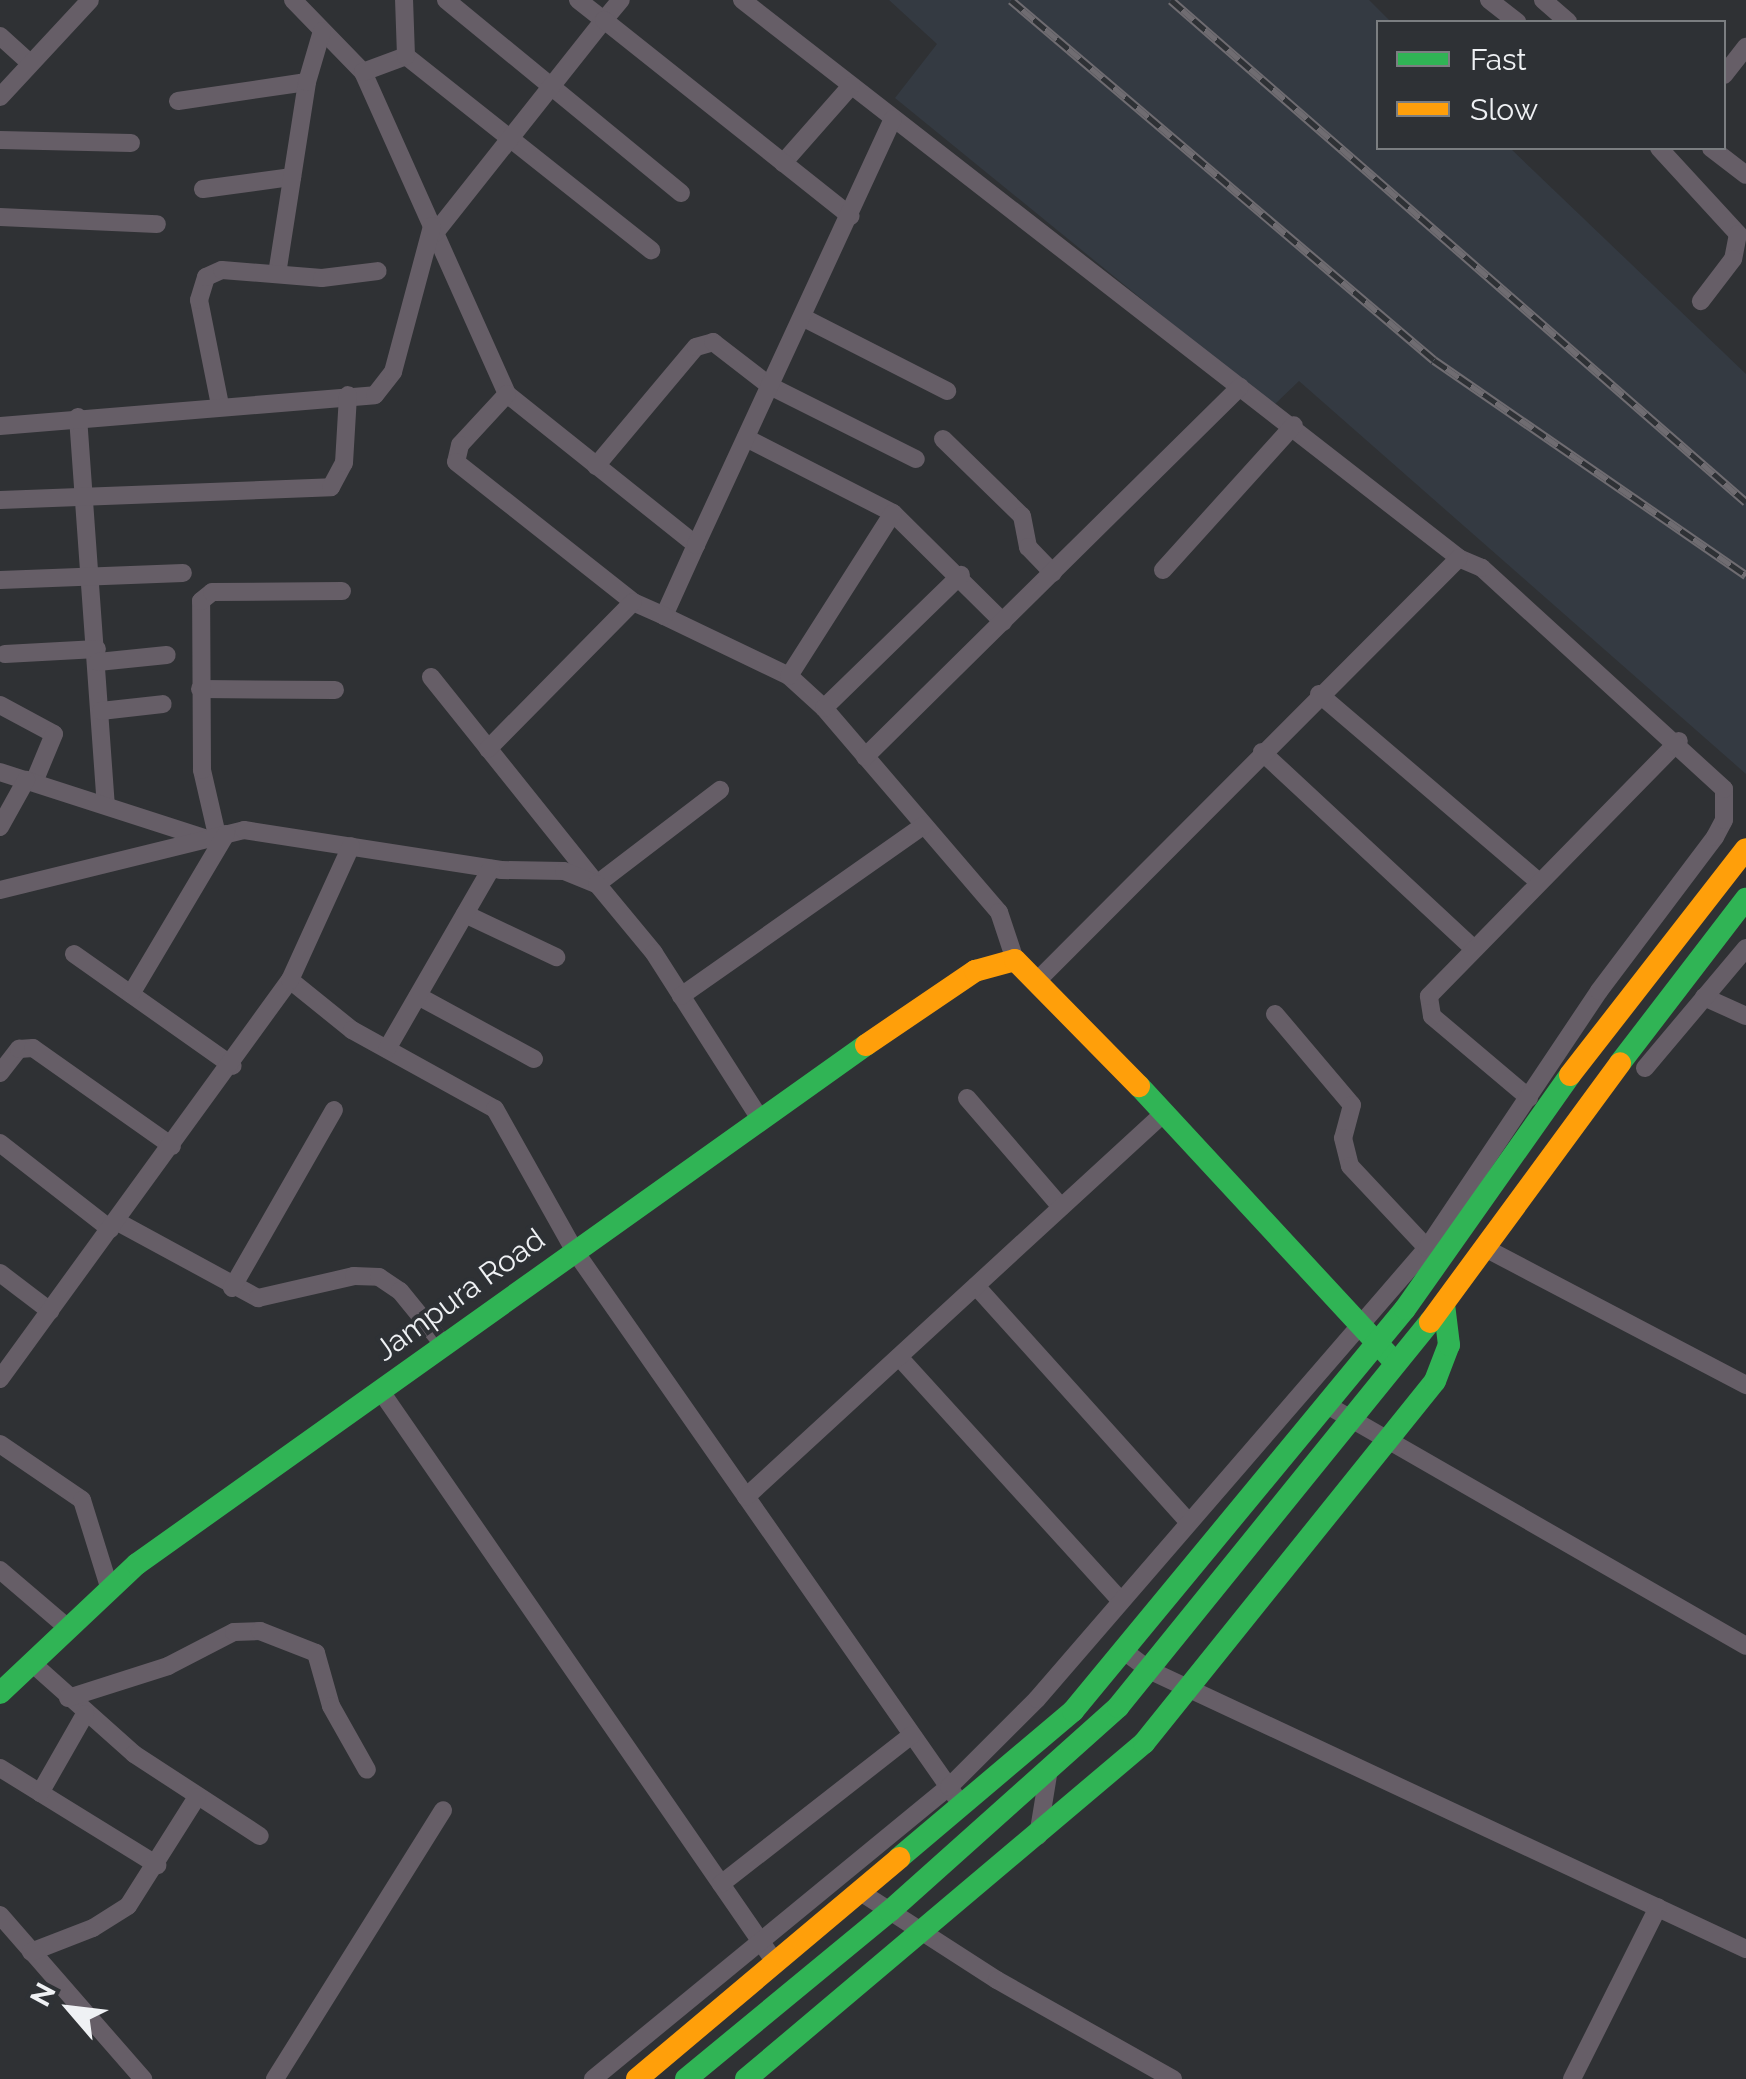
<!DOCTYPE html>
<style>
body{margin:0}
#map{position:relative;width:1746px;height:2079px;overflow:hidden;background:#2f3134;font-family:Raleway,sans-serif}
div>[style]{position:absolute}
.built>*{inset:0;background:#343a42}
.street>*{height:18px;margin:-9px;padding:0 9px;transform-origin:9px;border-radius:9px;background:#665e67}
.fast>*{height:22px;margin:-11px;padding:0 11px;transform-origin:11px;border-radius:11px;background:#30b455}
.slow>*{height:22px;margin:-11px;padding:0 11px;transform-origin:11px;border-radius:11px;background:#ff9f0a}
.rail>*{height:9px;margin-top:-4.5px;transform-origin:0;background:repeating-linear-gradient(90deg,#2e3135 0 15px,#6f6c71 0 30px);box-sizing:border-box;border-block:2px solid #6f6c71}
span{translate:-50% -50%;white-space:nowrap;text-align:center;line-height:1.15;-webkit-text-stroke:8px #2e3135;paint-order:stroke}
.street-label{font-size:30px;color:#eff1f4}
.legend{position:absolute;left:1376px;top:20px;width:350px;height:130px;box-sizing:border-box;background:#2e3135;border:2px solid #7b7e81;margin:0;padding:12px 18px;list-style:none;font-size:30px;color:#eff1f4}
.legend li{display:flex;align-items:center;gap:20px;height:50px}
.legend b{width:50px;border:2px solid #7b7e81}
.north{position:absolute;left:20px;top:1959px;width:100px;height:100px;-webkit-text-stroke:8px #2e3135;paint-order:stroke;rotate:298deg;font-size:28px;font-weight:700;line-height:40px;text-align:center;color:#eff1f4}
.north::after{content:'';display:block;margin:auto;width:35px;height:45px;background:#eff1f4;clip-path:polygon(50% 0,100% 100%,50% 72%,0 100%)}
</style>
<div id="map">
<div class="built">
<i style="clip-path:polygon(889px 0,1369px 0,1391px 22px,1378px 22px,1378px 148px,1510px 148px,1746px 374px,1746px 774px,1299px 381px,1273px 406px,895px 98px,937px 44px)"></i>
</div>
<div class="street">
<i style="left:293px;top:0;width:100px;rotate:45.8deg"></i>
<i style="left:363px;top:72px;width:353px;rotate:65.9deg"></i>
<i style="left:507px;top:394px;width:242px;rotate:38.6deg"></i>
<i style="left:696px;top:545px;width:78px;rotate:114.3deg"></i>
<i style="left:664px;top:616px;width:139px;rotate:25.6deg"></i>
<i style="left:789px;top:676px;width:47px;rotate:42.4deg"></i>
<i style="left:824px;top:708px;width:269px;rotate:49.4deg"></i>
<i style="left:999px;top:912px;width:51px;rotate:71.6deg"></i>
<i style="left:446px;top:0;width:304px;rotate:39.4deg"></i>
<i style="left:578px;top:0;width:33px;rotate:38deg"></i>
<i style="left:604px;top:20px;width:26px;rotate:-50deg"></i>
<i style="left:742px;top:0;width:909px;rotate:37.89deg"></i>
<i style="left:1489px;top:0;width:36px;rotate:38deg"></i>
<i style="left:1543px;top:0;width:33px;rotate:41deg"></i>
<i style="left:0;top:36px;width:39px;rotate:42deg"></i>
<i style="left:406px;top:56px;width:313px;rotate:38.4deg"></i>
<i style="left:363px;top:72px;width:46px;rotate:-20.4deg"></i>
<i style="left:406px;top:56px;width:56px;rotate:-92deg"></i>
<i style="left:1724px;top:75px;width:36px;rotate:-52deg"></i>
<i style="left:0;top:97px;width:132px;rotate:-47.1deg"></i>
<i style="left:178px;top:101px;width:130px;rotate:-8.4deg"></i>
<i style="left:0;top:140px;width:131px;rotate:1.3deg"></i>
<i style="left:1659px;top:148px;width:117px;rotate:47.4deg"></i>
<i style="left:1738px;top:234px;width:25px;rotate:101deg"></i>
<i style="left:1733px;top:259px;width:53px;rotate:127.3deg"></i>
<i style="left:1711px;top:148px;width:44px;rotate:37.6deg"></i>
<i style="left:783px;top:163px;width:103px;rotate:-48.6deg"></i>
<i style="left:203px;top:189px;width:90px;rotate:-7.7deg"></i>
<i style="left:0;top:217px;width:157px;rotate:2.6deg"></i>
<i style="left:435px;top:233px;width:272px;rotate:-51.6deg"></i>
<i style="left:604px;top:20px;width:315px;rotate:38.5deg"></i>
<i style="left:277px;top:274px;width:194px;rotate:-81.1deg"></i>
<i style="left:307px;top:82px;width:53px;rotate:-73.6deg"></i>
<i style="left:802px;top:317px;width:163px;rotate:27deg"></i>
<i style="left:507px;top:394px;width:69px;rotate:132.7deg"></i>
<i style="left:460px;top:445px;width:17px;rotate:103deg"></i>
<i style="left:456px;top:462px;width:226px;rotate:38.3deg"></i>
<i style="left:633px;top:602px;width:34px;rotate:24deg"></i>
<i style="left:220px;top:405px;width:107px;rotate:-101.3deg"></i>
<i style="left:199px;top:300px;width:24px;rotate:-73deg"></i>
<i style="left:206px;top:277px;width:17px;rotate:-24deg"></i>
<i style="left:222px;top:270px;width:100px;rotate:4.6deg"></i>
<i style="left:322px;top:278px;width:56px;rotate:-7.1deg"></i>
<i style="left:78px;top:417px;width:387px;rotate:85.9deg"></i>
<i style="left:0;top:426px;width:376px;rotate:-4.7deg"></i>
<i style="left:375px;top:395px;width:29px;rotate:-52deg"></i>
<i style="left:393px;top:372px;width:151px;rotate:-75deg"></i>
<i style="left:746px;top:438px;width:165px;rotate:27deg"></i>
<i style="left:893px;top:513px;width:155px;rotate:44.7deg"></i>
<i style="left:943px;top:439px;width:110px;rotate:44.3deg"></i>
<i style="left:1022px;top:516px;width:32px;rotate:79deg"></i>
<i style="left:1028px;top:547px;width:36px;rotate:46deg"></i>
<i style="left:596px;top:466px;width:155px;rotate:-50deg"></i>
<i style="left:696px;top:347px;width:18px;rotate:-16deg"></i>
<i style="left:713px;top:342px;width:72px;rotate:37.7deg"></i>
<i style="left:770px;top:386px;width:163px;rotate:26.6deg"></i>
<i style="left:0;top:500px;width:331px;rotate:-2.2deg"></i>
<i style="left:331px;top:487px;width:27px;rotate:-62deg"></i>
<i style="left:344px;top:463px;width:68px;rotate:-86.6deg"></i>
<i style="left:696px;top:545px;width:469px;rotate:-65.2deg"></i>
<i style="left:1163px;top:570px;width:195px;rotate:-47.9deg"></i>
<i style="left:0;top:580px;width:183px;rotate:-2.2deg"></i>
<i style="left:5px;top:654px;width:92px;rotate:-3.1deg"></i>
<i style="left:98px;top:662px;width:69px;rotate:-5.8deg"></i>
<i style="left:789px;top:676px;width:193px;rotate:-57.5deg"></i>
<i style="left:431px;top:677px;width:265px;rotate:51.3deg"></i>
<i style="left:597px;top:884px;width:155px;rotate:-37.4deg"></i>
<i style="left:200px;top:689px;width:135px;rotate:0.4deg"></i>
<i style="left:1319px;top:694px;width:288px;rotate:40.5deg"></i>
<i style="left:0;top:705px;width:61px;rotate:28.2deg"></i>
<i style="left:54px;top:734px;width:52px;rotate:112.6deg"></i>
<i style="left:824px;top:708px;width:191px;rotate:-44.2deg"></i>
<i style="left:101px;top:711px;width:62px;rotate:-6.4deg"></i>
<i style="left:488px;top:749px;width:206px;rotate:-45.4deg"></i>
<i style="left:1262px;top:752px;width:287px;rotate:42.9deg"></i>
<i style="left:865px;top:757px;width:527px;rotate:-44.62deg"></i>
<i style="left:0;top:772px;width:214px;rotate:17.9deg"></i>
<i style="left:0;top:827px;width:54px;rotate:-61deg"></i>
<i style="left:217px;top:835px;width:67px;rotate:-103deg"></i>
<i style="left:202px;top:770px;width:169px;rotate:-90.3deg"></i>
<i style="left:201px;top:601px;width:14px;rotate:-39deg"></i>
<i style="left:212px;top:592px;width:130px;rotate:-0.4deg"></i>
<i style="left:0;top:890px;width:251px;rotate:-13.8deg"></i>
<i style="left:244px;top:830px;width:260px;rotate:8.8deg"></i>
<i style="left:501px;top:870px;width:63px;rotate:0.9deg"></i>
<i style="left:564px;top:871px;width:35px;rotate:22deg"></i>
<i style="left:597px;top:884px;width:89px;rotate:50.4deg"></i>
<i style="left:654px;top:953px;width:195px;rotate:57.4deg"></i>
<i style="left:465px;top:914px;width:101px;rotate:25.3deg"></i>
<i style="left:74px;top:954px;width:194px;rotate:35.2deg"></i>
<i style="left:290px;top:980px;width:80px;rotate:38.9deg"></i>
<i style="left:352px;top:1030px;width:163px;rotate:28.9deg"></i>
<i style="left:495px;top:1109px;width:162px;rotate:60.7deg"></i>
<i style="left:574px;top:1250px;width:666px;rotate:55.09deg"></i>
<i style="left:131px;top:994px;width:186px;rotate:-59.3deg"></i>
<i style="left:418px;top:996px;width:132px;rotate:28.5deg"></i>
<i style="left:681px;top:996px;width:297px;rotate:-35.1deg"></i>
<i style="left:1704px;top:997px;width:46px;rotate:24.3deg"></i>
<i style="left:1275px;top:1014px;width:119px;rotate:49.8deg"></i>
<i style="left:1352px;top:1105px;width:34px;rotate:105deg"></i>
<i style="left:1343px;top:1138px;width:29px;rotate:76deg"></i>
<i style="left:1350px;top:1166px;width:112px;rotate:46.8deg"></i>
<i style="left:387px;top:1049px;width:208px;rotate:-60deg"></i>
<i style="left:1645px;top:1068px;width:157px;rotate:-49.9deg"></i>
<i style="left:0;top:1073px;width:31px;rotate:-52deg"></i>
<i style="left:19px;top:1049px;width:14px;rotate:-4deg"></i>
<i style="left:33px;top:1048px;width:170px;rotate:35.2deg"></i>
<i style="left:967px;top:1098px;width:144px;rotate:49.2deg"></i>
<i style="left:1529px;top:1098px;width:127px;rotate:-139.8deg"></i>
<i style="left:1432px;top:1016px;width:20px;rotate:-99deg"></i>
<i style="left:1429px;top:996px;width:357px;rotate:-45.6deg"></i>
<i style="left:0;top:1143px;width:140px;rotate:38deg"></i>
<i style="left:116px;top:1221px;width:162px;rotate:28.5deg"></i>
<i style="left:258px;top:1298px;width:98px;rotate:-12.9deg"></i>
<i style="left:354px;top:1276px;width:25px;rotate:2deg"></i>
<i style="left:379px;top:1277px;width:25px;rotate:34deg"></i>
<i style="left:400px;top:1291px;width:68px;rotate:50.9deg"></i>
<i style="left:1485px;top:1248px;width:295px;rotate:27.7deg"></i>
<i style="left:0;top:1273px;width:63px;rotate:37.2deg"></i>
<i style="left:976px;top:1286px;width:315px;rotate:48deg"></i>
<i style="left:232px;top:1288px;width:205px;rotate:-60.2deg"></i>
<i style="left:899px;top:1357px;width:328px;rotate:47.7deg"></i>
<i style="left:0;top:1379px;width:493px;rotate:-54deg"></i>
<i style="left:290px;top:980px;width:147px;rotate:-65.5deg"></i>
<i style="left:380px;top:1390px;width:687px;rotate:55.38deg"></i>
<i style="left:1327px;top:1405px;width:483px;rotate:29.9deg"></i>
<i style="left:0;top:1444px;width:99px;rotate:34.3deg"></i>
<i style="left:82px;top:1500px;width:94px;rotate:72.7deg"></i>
<i style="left:746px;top:1497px;width:569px;rotate:-42.58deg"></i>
<i style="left:0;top:1570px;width:91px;rotate:40.5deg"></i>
<i style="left:1124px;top:1651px;width:31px;rotate:37deg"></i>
<i style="left:1149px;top:1670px;width:659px;rotate:25.05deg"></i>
<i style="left:32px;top:1663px;width:137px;rotate:41.7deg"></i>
<i style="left:134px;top:1754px;width:150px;rotate:33.1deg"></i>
<i style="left:68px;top:1698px;width:105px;rotate:-17.7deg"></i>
<i style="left:168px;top:1666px;width:74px;rotate:-27.3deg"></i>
<i style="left:234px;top:1632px;width:26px;rotate:-2deg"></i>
<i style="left:260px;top:1631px;width:60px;rotate:21.4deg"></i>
<i style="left:316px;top:1653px;width:55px;rotate:74.2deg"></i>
<i style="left:331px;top:1706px;width:73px;rotate:60.6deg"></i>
<i style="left:0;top:1768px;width:185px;rotate:31.7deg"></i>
<i style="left:40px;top:1793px;width:91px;rotate:-60.3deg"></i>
<i style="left:1038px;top:1836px;width:62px;rotate:-80.7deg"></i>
<i style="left:721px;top:1884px;width:242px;rotate:-38deg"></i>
<i style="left:862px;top:1893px;width:161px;rotate:32.8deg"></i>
<i style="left:997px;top:1980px;width:202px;rotate:29.4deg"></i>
<i style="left:0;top:1915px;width:218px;rotate:48.9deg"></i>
<i style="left:31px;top:1952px;width:66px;rotate:-21.2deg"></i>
<i style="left:93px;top:1928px;width:41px;rotate:-32.2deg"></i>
<i style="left:128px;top:1906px;width:129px;rotate:-57.7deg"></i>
<i style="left:275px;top:2079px;width:317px;rotate:-58deg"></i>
<i style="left:593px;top:2079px;width:460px;rotate:-39.4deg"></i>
<i style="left:949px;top:1787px;width:124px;rotate:-45deg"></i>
<i style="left:1037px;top:1699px;width:596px;rotate:-49.15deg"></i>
<i style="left:1427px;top:1248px;width:309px;rotate:-56.2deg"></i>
<i style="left:1599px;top:991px;width:193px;rotate:-53deg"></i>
<i style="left:1715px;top:837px;width:19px;rotate:-62deg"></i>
<i style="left:1724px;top:820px;width:31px;rotate:-90deg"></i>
<i style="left:1724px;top:789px;width:328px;rotate:-137.6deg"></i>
<i style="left:1482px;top:568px;width:25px;rotate:-157deg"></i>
<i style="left:1459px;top:558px;width:596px;rotate:134.93deg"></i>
<i style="left:1572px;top:2079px;width:192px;rotate:-63.4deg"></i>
</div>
<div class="fast">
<i style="left:1620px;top:1063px;width:207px;rotate:-52.5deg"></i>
<i style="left:1139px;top:1086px;width:368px;rotate:47.2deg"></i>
<i style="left:0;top:1693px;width:188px;rotate:-43.3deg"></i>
<i style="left:137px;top:1564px;width:895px;rotate:-35.45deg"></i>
<i style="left:899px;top:1858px;width:228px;rotate:-40.2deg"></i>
<i style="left:1073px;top:1711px;width:521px;rotate:-50.45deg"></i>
<i style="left:1405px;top:1309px;width:286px;rotate:-54.8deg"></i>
<i style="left:686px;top:2079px;width:264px;rotate:-39.5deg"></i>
<i style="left:890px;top:1911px;width:306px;rotate:-41.8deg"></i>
<i style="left:1118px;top:1707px;width:496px;rotate:-51deg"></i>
<i style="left:746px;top:2079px;width:521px;rotate:-40.17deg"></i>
<i style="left:1144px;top:1743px;width:464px;rotate:-51.2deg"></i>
<i style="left:1435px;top:1381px;width:39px;rotate:-69deg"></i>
<i style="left:1449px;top:1345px;width:41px;rotate:-97deg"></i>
</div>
<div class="slow">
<i style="left:866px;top:1045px;width:132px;rotate:-34.2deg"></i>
<i style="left:975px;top:971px;width:41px;rotate:-15.4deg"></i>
<i style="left:1015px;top:960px;width:177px;rotate:45.5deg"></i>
<i style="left:1570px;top:1075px;width:286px;rotate:-52.1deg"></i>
<i style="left:1430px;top:1322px;width:321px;rotate:-53.7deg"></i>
<i style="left:637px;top:2079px;width:343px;rotate:-40.1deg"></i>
</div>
<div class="rail">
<i style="left:1011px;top:0;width:555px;rotate:40.4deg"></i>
<i style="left:1434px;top:360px;width:379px;rotate:34.6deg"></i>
<i style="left:1171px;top:0;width:763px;rotate:41.12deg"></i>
</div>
<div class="street-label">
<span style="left:460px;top:1295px;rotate:-36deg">Jampura Road</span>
</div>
<ul class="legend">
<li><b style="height:12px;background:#30b455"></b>Fast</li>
<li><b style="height:12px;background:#ff9f0a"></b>Slow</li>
</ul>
<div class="north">N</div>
</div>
